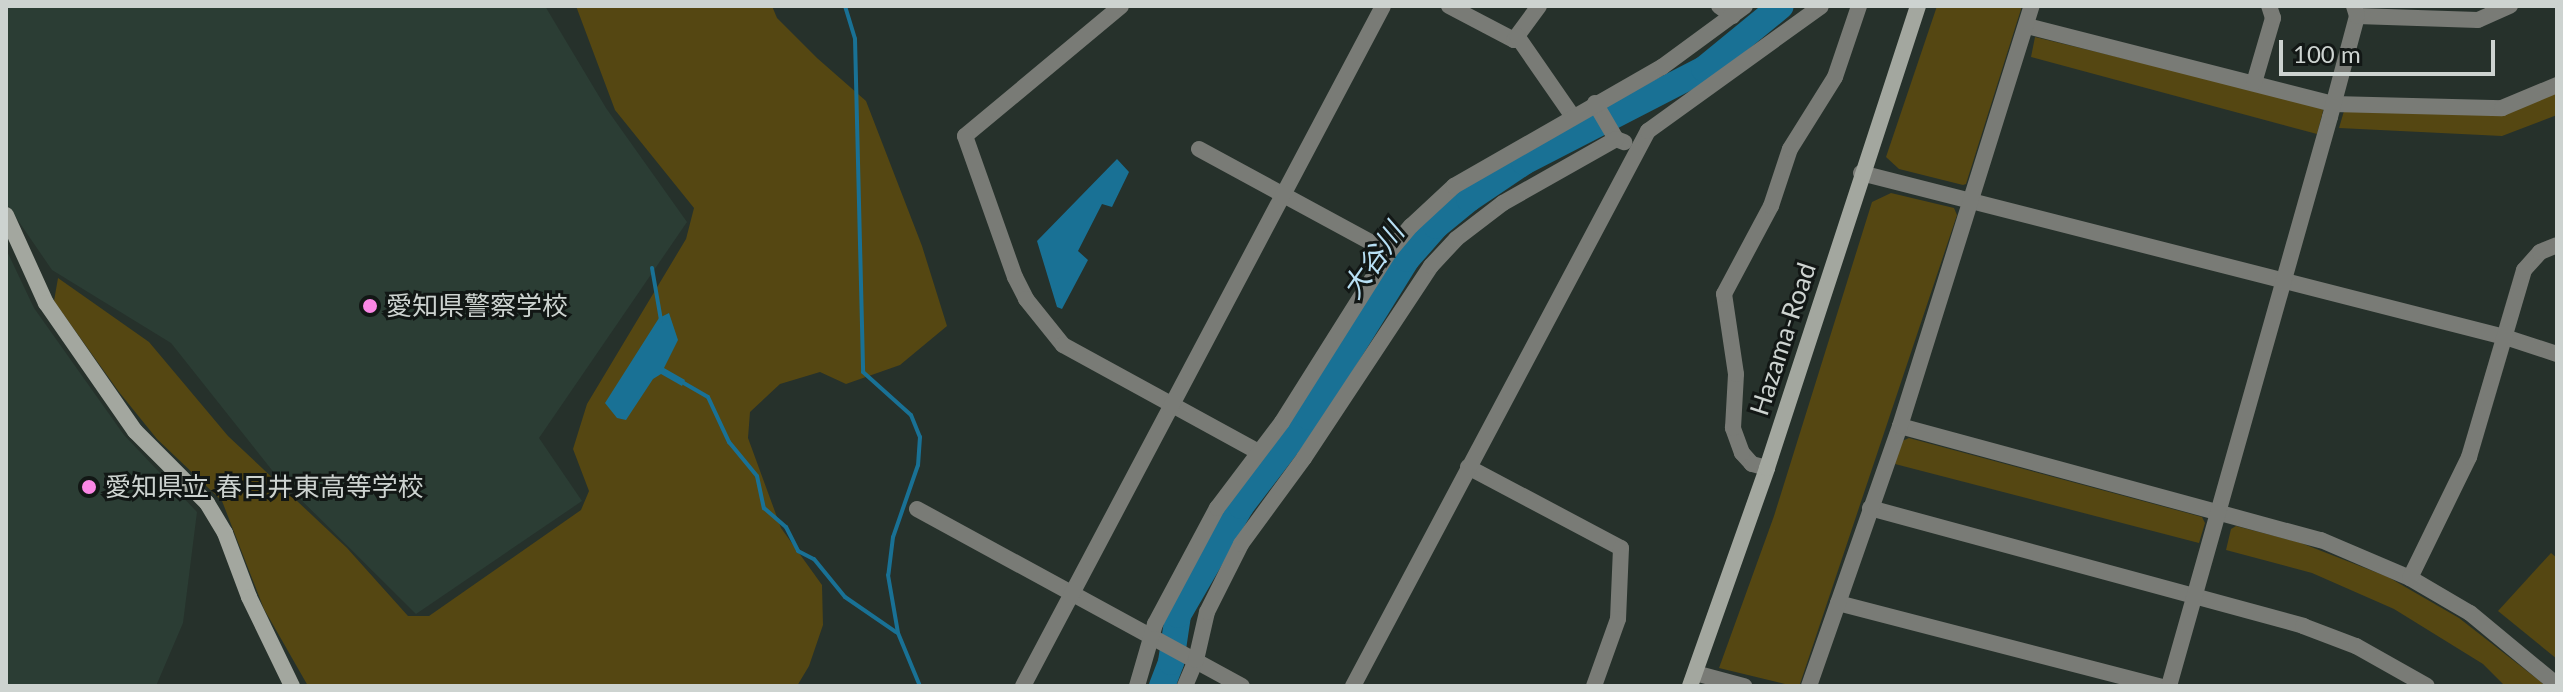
<!DOCTYPE html>
<meta charset="utf-8">
<style>
body{margin:0}
#map{position:relative;width:2563px;height:692px;overflow:hidden;background:#26312b;font-family:Lato,"Noto Sans JP",sans-serif}
div>[style]{position:absolute}
.built>*{inset:0;background:#2b3d34}
.green>*{inset:0;background:#554712}
.water>*{inset:0;background:#197195}
.stream>*{height:4px;margin:-2px;padding:0 2px;transform-origin:2px;border-radius:2px;background:#197195}
.river>*{height:26px;margin:-13px;padding:0 13px;transform-origin:13px;border-radius:13px;background:#197195}
.street>*{height:16px;margin:-8px;padding:0 8px;transform-origin:8px;border-radius:8px;background:#797b76}
.secondary>*{height:16px;margin:-8px;padding:0 8px;transform-origin:8px;border-radius:8px;background:#a3a79f}
.dots>*{width:22px;height:22px;translate:-50% -50%;box-sizing:border-box;border:4px solid #121715;border-radius:50%}
span{translate:-50% -50%;white-space:nowrap;text-align:center;line-height:1.15;-webkit-text-stroke:6px #121715;paint-order:stroke}
.poi-label{font-size:26px;color:#cdd3d0}
.left{translate:0 -50%;text-align:left}
.street-label{font-size:26px;color:#cdd3d0}
.water-label{font-size:28px;color:#b8e0f5;font-style:italic}
.frame{position:absolute;inset:0;border:8px solid #cdd3d0;pointer-events:none}
.scale{position:absolute;left:2279px;top:40px;width:216px;height:36px;box-sizing:border-box;border:4px solid #cdd3d0;border-top:0;padding-left:10px;font-size:24px;line-height:28px;white-space:nowrap;color:#cdd3d0;-webkit-text-stroke:6px #121715;paint-order:stroke}
</style>
<div id="map">
<div class="built">
<i style="clip-path:polygon(6px 6px,545px 6px,606px 108px,687px 222px,539px 438px,582px 501px,416px 614px,275px 474px,171px 343px,52px 270px,6px 203px)"></i>
<i style="clip-path:polygon(6px 249px,34px 308px,124px 435px,197px 512px,183px 623px,156px 686px,6px 686px)"></i>
</div>
<div class="green">
<i style="clip-path:polygon(576px 6px,772px 6px,777px 18px,817px 58px,866px 101px,922px 246px,947px 326px,900px 365px,846px 384px,820px 372px,780px 384px,750px 412px,748px 438px,781px 528px,822px 585px,823px 625px,809px 666px,797px 686px,308px 686px,264px 609px,222px 501px,157px 439px,119px 392px,54px 301px,58px 278px,149px 342px,228px 436px,347px 548px,408px 616px,429px 616px,581px 510px,589px 491px,573px 449px,587px 404px,686px 239px,694px 208px,615px 110px)"></i>
<i style="clip-path:polygon(1937px 6px,2022px 6px,1966px 184px,1963px 185px,1899px 169px,1886px 157px)"></i>
<i style="clip-path:polygon(2035px 37px,2324px 107px,2317px 134px,2031px 57px)"></i>
<i style="clip-path:polygon(2557px 89px,2557px 115px,2502px 136px,2339px 128px,2344px 111px,2500px 112px)"></i>
<i style="clip-path:polygon(1891px 193px,1954px 208px,1957px 215px,1800px 684px,1793px 686px,1719px 668px,1774px 516px,1872px 202px)"></i>
<i style="clip-path:polygon(1909px 438px,2202px 517px,2205px 523px,2199px 543px,1895px 464px,1902px 441px)"></i>
<i style="clip-path:polygon(2236px 526px,2301px 543px,2388px 577px,2459px 618px,2546px 686px,2505px 686px,2483px 664px,2394px 609px,2312px 573px,2226px 550px,2231px 529px)"></i>
<i style="clip-path:polygon(2551px 553px,2557px 558px,2557px 659px,2498px 611px)"></i>
</div>
<div class="water">
<i style="clip-path:polygon(1117px 159px,1129px 172px,1112px 207px,1102px 204px,1078px 251px,1088px 260px,1062px 309px,1057px 307px,1037px 241px)"></i>
<i style="clip-path:polygon(669px 313px,678px 340px,664px 368px,685px 380px,682px 386px,661px 374px,653px 379px,626px 420px,617px 418px,605px 403px,659px 318px)"></i>
</div>
<div class="stream">
<i style="left:845px;top:6px;width:34px;rotate:73deg"></i>
<i style="left:855px;top:39px;width:333px;rotate:88.6deg"></i>
<i style="left:863px;top:372px;width:64px;rotate:41.9deg"></i>
<i style="left:911px;top:415px;width:24px;rotate:68deg"></i>
<i style="left:920px;top:437px;width:28px;rotate:94deg"></i>
<i style="left:918px;top:465px;width:76px;rotate:109.1deg"></i>
<i style="left:893px;top:537px;width:38px;rotate:97deg"></i>
<i style="left:888px;top:575px;width:59px;rotate:80.2deg"></i>
<i style="left:898px;top:633px;width:57px;rotate:67.5deg"></i>
<i style="left:652px;top:268px;width:53px;rotate:80.2deg"></i>
<i style="left:682px;top:382px;width:30px;rotate:30deg"></i>
<i style="left:708px;top:397px;width:50px;rotate:65deg"></i>
<i style="left:729px;top:442px;width:44px;rotate:50.5deg"></i>
<i style="left:757px;top:476px;width:33px;rotate:78deg"></i>
<i style="left:764px;top:508px;width:29px;rotate:41deg"></i>
<i style="left:786px;top:527px;width:27px;rotate:63deg"></i>
<i style="left:798px;top:551px;width:18px;rotate:27deg"></i>
<i style="left:814px;top:559px;width:49px;rotate:50.8deg"></i>
<i style="left:845px;top:597px;width:62px;rotate:34.5deg"></i>
</div>
<div class="river">
<i style="left:1162px;top:686px;width:26px;rotate:-69deg"></i>
<i style="left:1171px;top:662px;width:48px;rotate:-81.5deg"></i>
<i style="left:1178px;top:615px;width:126px;rotate:-60deg"></i>
<i style="left:1241px;top:506px;width:112px;rotate:-52.6deg"></i>
<i style="left:1309px;top:417px;width:186px;rotate:-58.2deg"></i>
<i style="left:1407px;top:259px;width:44px;rotate:-48.7deg"></i>
<i style="left:1436px;top:226px;width:43px;rotate:-39.3deg"></i>
<i style="left:1469px;top:199px;width:66px;rotate:-33.9deg"></i>
<i style="left:1524px;top:162px;width:203px;rotate:-27.3deg"></i>
<i style="left:1704px;top:69px;width:99px;rotate:-39.3deg"></i>
</div>
<div class="street">
<i style="left:1121px;top:6px;width:203px;rotate:140.2deg"></i>
<i style="left:965px;top:136px;width:150px;rotate:70.5deg"></i>
<i style="left:1015px;top:277px;width:25px;rotate:63deg"></i>
<i style="left:1026px;top:299px;width:59px;rotate:51.2deg"></i>
<i style="left:1063px;top:345px;width:221px;rotate:28.7deg"></i>
<i style="left:1449px;top:6px;width:73px;rotate:27.6deg"></i>
<i style="left:1514px;top:40px;width:42px;rotate:-53.7deg"></i>
<i style="left:1719px;top:6px;width:17px;rotate:36deg"></i>
<i style="left:2357px;top:16px;width:121px;rotate:1.9deg"></i>
<i style="left:2478px;top:20px;width:35px;rotate:-24deg"></i>
<i style="left:2027px;top:26px;width:316px;rotate:14.3deg"></i>
<i style="left:2333px;top:104px;width:169px;rotate:1.4deg"></i>
<i style="left:2502px;top:108px;width:60px;rotate:-22.7deg"></i>
<i style="left:1517px;top:36px;width:98px;rotate:55.3deg"></i>
<i style="left:2254px;top:83px;width:68px;rotate:-73.7deg"></i>
<i style="left:2273px;top:18px;width:13px;rotate:-108deg"></i>
<i style="left:1595px;top:103px;width:42px;rotate:59.7deg"></i>
<i style="left:1616px;top:139px;width:9px;rotate:21deg"></i>
<i style="left:1199px;top:149px;width:216px;rotate:28.5deg"></i>
<i style="left:1861px;top:173px;width:665px;rotate:14.29deg"></i>
<i style="left:2505px;top:337px;width:55px;rotate:18.1deg"></i>
<i style="left:1900px;top:426px;width:436px;rotate:15.2deg"></i>
<i style="left:2321px;top:540px;width:97px;rotate:23.1deg"></i>
<i style="left:2410px;top:578px;width:69px;rotate:30.3deg"></i>
<i style="left:2470px;top:613px;width:113px;rotate:39.6deg"></i>
<i style="left:1468px;top:467px;width:173px;rotate:27.9deg"></i>
<i style="left:1621px;top:548px;width:71px;rotate:92.4deg"></i>
<i style="left:1618px;top:619px;width:71px;rotate:109.7deg"></i>
<i style="left:1767px;top:468px;width:16px;rotate:-165deg"></i>
<i style="left:1752px;top:464px;width:15px;rotate:-132deg"></i>
<i style="left:1742px;top:453px;width:27px;rotate:-110deg"></i>
<i style="left:1733px;top:428px;width:54px;rotate:-86.8deg"></i>
<i style="left:1736px;top:374px;width:81px;rotate:-98.5deg"></i>
<i style="left:1724px;top:294px;width:100px;rotate:-61.9deg"></i>
<i style="left:1771px;top:206px;width:60px;rotate:-71.6deg"></i>
<i style="left:1790px;top:149px;width:85px;rotate:-58deg"></i>
<i style="left:1835px;top:77px;width:75px;rotate:-71.3deg"></i>
<i style="left:1870px;top:508px;width:449px;rotate:15.2deg"></i>
<i style="left:2303px;top:626px;width:57px;rotate:20.7deg"></i>
<i style="left:2356px;top:646px;width:81px;rotate:29.4deg"></i>
<i style="left:917px;top:509px;width:370px;rotate:28.6deg"></i>
<i style="left:2410px;top:578px;width:135px;rotate:-64deg"></i>
<i style="left:2469px;top:457px;width:195px;rotate:-73.6deg"></i>
<i style="left:2524px;top:270px;width:24px;rotate:-48deg"></i>
<i style="left:2540px;top:252px;width:18px;rotate:-22deg"></i>
<i style="left:1838px;top:603px;width:333px;rotate:14.5deg"></i>
<i style="left:1695px;top:673px;width:51px;rotate:14.9deg"></i>
<i style="left:1023px;top:686px;width:769px;rotate:-62.1deg"></i>
<i style="left:1137px;top:686px;width:65px;rotate:-73.8deg"></i>
<i style="left:1155px;top:624px;width:132px;rotate:-61.9deg"></i>
<i style="left:1217px;top:508px;width:108px;rotate:-52.9deg"></i>
<i style="left:1282px;top:422px;width:201px;rotate:-57.8deg"></i>
<i style="left:1389px;top:252px;width:34px;rotate:-50deg"></i>
<i style="left:1411px;top:226px;width:59px;rotate:-42.9deg"></i>
<i style="left:1454px;top:186px;width:240px;rotate:-29.8deg"></i>
<i style="left:1662px;top:67px;width:103px;rotate:-36.3deg"></i>
<i style="left:1185px;top:686px;width:28px;rotate:-67deg"></i>
<i style="left:1196px;top:660px;width:49px;rotate:-77.1deg"></i>
<i style="left:1207px;top:612px;width:76px;rotate:-63.4deg"></i>
<i style="left:1241px;top:544px;width:107px;rotate:-53.8deg"></i>
<i style="left:1304px;top:458px;width:230px;rotate:-56.5deg"></i>
<i style="left:1431px;top:266px;width:37px;rotate:-47deg"></i>
<i style="left:1456px;top:239px;width:59px;rotate:-37.5deg"></i>
<i style="left:1503px;top:203px;width:130px;rotate:-29.5deg"></i>
<i style="left:1353px;top:686px;width:629px;rotate:-62.01deg"></i>
<i style="left:1648px;top:131px;width:213px;rotate:-35.8deg"></i>
<i style="left:1809px;top:686px;width:275px;rotate:-70.7deg"></i>
<i style="left:1900px;top:426px;width:440px;rotate:-72.6deg"></i>
<i style="left:2169px;top:686px;width:591px;rotate:-74.2deg"></i>
<i style="left:2330px;top:117px;width:105px;rotate:-75deg"></i>
<i style="left:2357px;top:16px;width:10px;rotate:-107deg"></i>
</div>
<div class="secondary">
<i style="left:6px;top:215px;width:97px;rotate:65.6deg"></i>
<i style="left:46px;top:303px;width:156px;rotate:55.2deg"></i>
<i style="left:135px;top:431px;width:102px;rotate:45deg"></i>
<i style="left:207px;top:503px;width:35px;rotate:59deg"></i>
<i style="left:225px;top:533px;width:68px;rotate:69.4deg"></i>
<i style="left:249px;top:597px;width:99px;rotate:64.2deg"></i>
<i style="left:1690px;top:686px;width:231px;rotate:-70.5deg"></i>
<i style="left:1767px;top:468px;width:486px;rotate:-71.9deg"></i>
</div>
<div class="dots">
<i style="left:370px;top:306px;background:#fb87e5"></i>
<i style="left:89px;top:487px;background:#fb87e5"></i>
</div>
<div class="poi-label">
<span class="left" style="left:386px;top:306px">愛知県警察学校</span>
<span class="left" style="left:105px;top:487px">愛知県立 春日井東高等学校</span>
</div>
<div class="street-label">
<span style="left:1783px;top:339px;rotate:-72deg">Hazama-Road</span>
</div>
<div class="water-label">
<span style="left:1372px;top:260px;rotate:-55deg">大谷川</span>
</div>
<div class="frame"></div>
<div class="scale">100 m</div>
</div>
